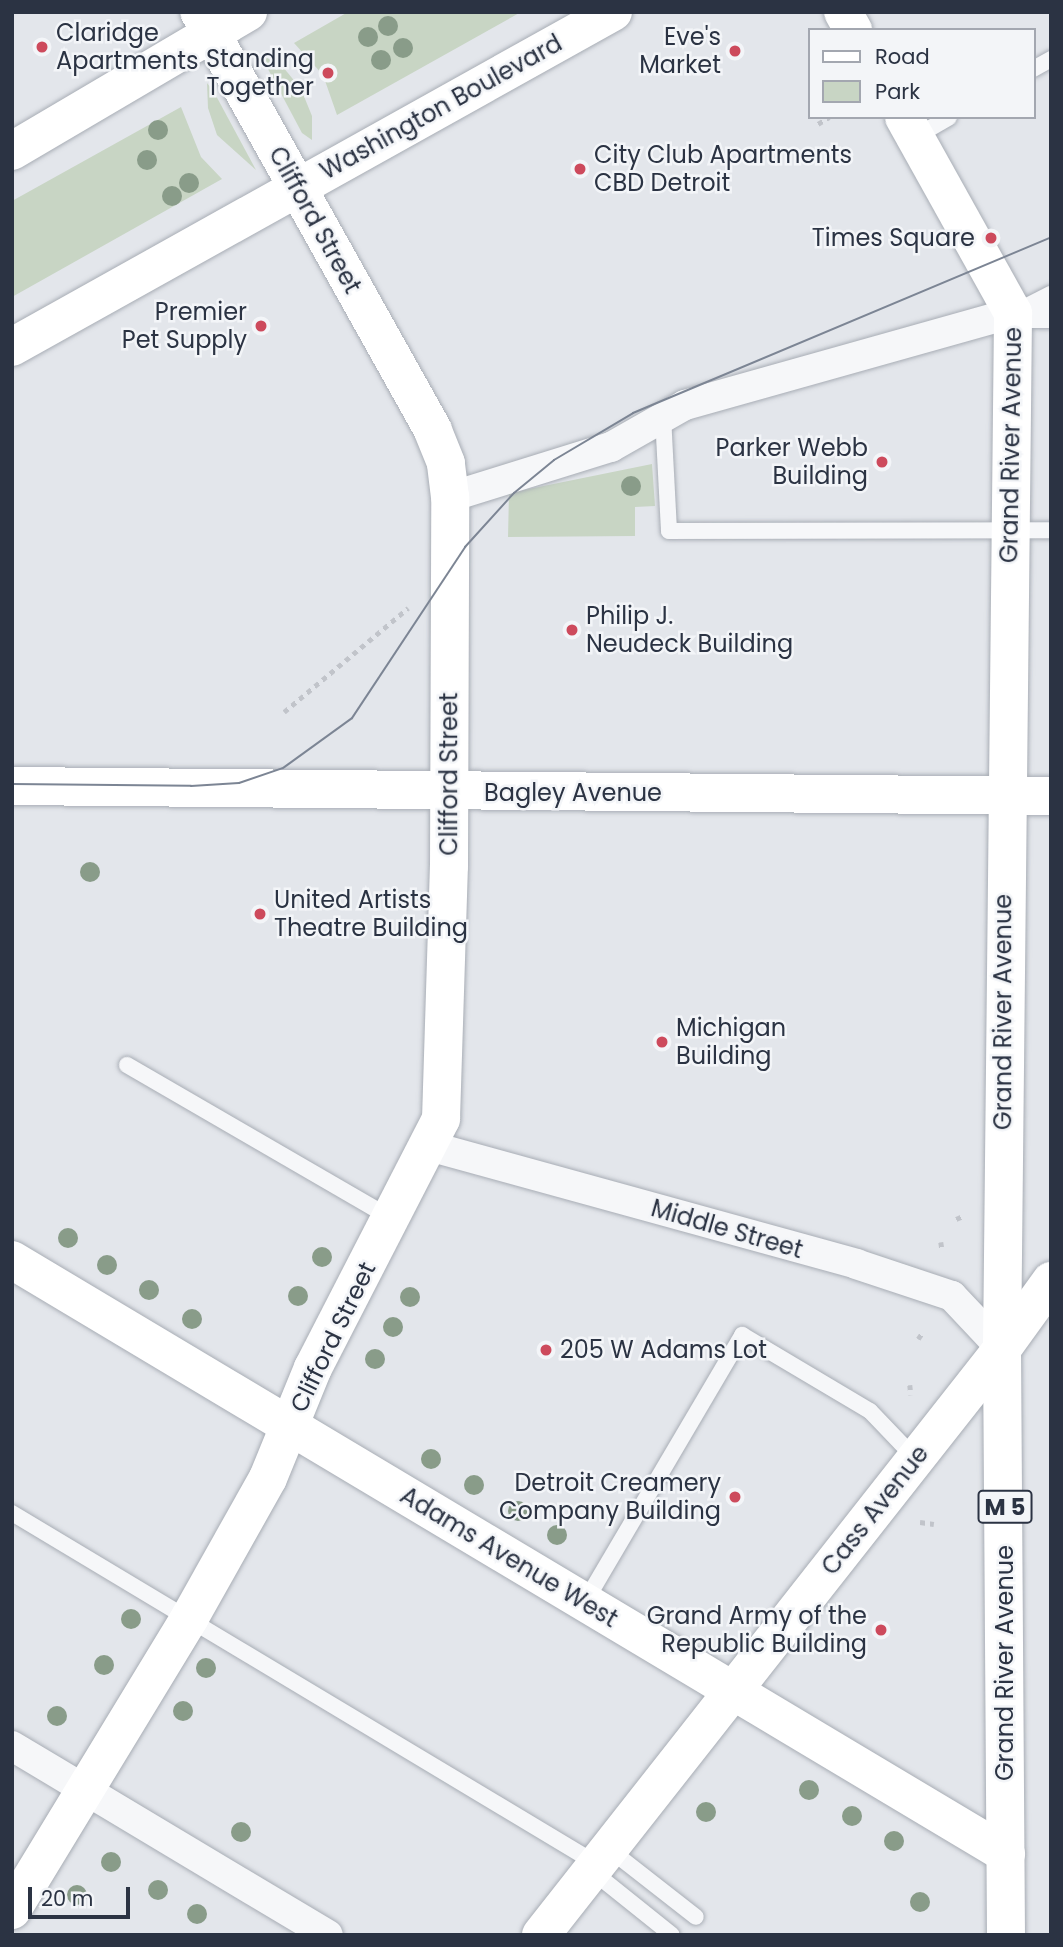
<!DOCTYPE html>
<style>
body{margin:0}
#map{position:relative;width:1063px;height:1947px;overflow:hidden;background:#e3e6eb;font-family:Poppins,sans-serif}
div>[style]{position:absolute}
.green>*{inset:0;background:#c8d5c4}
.path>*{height:4.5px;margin-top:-2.25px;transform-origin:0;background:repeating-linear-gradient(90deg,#c1c4ca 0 5px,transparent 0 10px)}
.roads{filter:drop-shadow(0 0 2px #a8adb5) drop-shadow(0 0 2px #a8adb5)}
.lane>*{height:16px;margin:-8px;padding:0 8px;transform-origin:8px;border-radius:8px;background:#f6f7f9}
.street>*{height:30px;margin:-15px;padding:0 15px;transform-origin:15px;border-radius:15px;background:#f6f7f9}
.secondary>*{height:38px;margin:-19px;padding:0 19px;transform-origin:19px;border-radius:19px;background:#fff}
.primary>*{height:38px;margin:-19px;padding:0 19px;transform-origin:19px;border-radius:19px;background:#fff}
.tram>*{height:2px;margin:-1px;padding:0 1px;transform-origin:1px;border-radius:1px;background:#7c8594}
.trees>*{width:20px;height:20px;margin:-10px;border-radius:50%;background:#899c89}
.dots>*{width:19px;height:19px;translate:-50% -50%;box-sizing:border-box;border:4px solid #f3f5f8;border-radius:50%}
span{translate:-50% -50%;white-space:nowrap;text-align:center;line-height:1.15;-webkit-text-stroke:5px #f3f5f8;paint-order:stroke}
.shield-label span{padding:2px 5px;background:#f3f5f8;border:2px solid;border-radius:5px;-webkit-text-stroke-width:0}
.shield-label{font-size:23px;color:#2b3343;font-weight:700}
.poi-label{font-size:24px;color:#2b3343}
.left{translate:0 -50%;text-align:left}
.right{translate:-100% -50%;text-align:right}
.street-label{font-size:24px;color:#2b3343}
.frame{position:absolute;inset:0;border:14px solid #2b3343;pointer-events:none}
.legend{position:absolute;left:808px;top:28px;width:228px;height:91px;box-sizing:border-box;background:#f3f5f8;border:2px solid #a3a7b0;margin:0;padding:9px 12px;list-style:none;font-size:21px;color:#2b3343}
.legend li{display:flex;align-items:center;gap:14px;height:35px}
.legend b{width:35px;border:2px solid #a3a7b0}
.scale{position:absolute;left:28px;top:1887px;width:102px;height:32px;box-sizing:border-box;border:4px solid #2b3343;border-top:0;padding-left:9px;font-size:21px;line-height:24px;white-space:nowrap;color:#2b3343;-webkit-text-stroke:5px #f3f5f8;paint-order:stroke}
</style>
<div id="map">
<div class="green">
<i style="clip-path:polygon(348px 12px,521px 12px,337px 115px,323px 75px,294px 43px)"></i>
<i style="clip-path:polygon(260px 54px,283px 67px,301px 89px,312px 116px,312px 140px,302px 133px)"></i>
<i style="clip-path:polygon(207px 83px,214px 92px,256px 170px,217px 135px,208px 108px)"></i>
<i style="clip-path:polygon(181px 107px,201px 157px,222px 179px,12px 297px,12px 201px)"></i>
<i style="clip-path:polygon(652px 464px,655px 506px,635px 507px,635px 536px,508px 537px,509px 493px)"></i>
</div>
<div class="path">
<i style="left:818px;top:124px;width:13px;rotate:-32deg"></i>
<i style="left:284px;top:712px;width:162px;rotate:-40deg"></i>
<i style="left:956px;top:1219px;width:8px;rotate:-23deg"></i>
<i style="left:941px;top:1242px;width:7px;rotate:82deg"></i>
<i style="left:918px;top:1339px;width:7px;rotate:-56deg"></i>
<i style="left:910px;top:1385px;width:10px;rotate:84deg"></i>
<i style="left:920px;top:1522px;width:14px;rotate:8deg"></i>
</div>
<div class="roads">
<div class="lane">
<i style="left:1033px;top:69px;width:21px;rotate:-29deg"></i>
<i style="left:915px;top:137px;width:39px;rotate:-30deg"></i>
<i style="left:1025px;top:307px;width:29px;rotate:-27deg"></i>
<i style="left:663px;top:416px;width:115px;rotate:87deg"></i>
<i style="left:669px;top:531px;width:382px;rotate:-0.1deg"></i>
<i style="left:127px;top:1065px;width:305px;rotate:30.1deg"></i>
<i style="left:12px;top:1513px;width:682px;rotate:30.96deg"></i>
<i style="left:585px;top:1602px;width:310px;rotate:-59.5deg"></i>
<i style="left:742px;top:1335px;width:149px;rotate:30.7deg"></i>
<i style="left:870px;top:1411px;width:65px;rotate:46.2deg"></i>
<i style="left:609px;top:1849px;width:110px;rotate:38deg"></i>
<i style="left:592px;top:1871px;width:102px;rotate:38.7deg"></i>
</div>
<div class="street">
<i style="left:450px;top:497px;width:169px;rotate:-17.3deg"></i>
<i style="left:611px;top:447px;width:85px;rotate:-29.6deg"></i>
<i style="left:685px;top:405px;width:341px;rotate:-15.7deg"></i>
<i style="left:1013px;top:313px;width:38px"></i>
<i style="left:429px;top:1146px;width:443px;rotate:15.4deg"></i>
<i style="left:856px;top:1264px;width:101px;rotate:18.4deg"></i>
<i style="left:952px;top:1296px;width:73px;rotate:46.7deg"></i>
<i style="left:12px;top:1746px;width:368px;rotate:30.9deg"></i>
</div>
<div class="secondary">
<i style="left:843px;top:12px;width:21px;rotate:61deg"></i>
<i style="left:12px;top:151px;width:274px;rotate:-30.5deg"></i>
<i style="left:12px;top:347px;width:688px;rotate:-29.14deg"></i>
<i style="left:12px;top:786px;width:1039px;rotate:0.55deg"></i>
<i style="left:12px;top:1260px;width:1158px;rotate:30.86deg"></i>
<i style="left:12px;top:1910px;width:343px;rotate:-58.7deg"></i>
<i style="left:190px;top:1617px;width:159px;rotate:-60.7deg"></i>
<i style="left:268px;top:1478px;width:119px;rotate:-67.8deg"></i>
<i style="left:313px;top:1368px;width:280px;rotate:-62.8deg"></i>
<i style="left:441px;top:1119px;width:253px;rotate:-88.2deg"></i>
<i style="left:449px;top:866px;width:369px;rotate:-89.8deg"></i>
<i style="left:450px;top:497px;width:34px;rotate:-97deg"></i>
<i style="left:446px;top:463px;width:35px;rotate:-112deg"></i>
<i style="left:433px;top:430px;width:479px;rotate:-119.2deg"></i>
<i style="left:541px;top:1935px;width:746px;rotate:-51.81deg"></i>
<i style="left:1002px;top:1349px;width:1036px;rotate:-89.39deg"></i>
<i style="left:1013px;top:313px;width:224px;rotate:-119.1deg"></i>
</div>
<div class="primary">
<i style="left:1006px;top:1935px;width:586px;rotate:-90.39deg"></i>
<i style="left:1002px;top:1349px;width:84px;rotate:-54.2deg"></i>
</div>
</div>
<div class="tram">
<i style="left:12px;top:784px;width:179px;rotate:0.6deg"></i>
<i style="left:191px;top:786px;width:48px;rotate:-3.6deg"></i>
<i style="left:239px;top:783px;width:46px;rotate:-18.8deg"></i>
<i style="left:283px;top:768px;width:85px;rotate:-35.9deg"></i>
<i style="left:352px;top:718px;width:205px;rotate:-56.5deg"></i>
<i style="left:465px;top:547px;width:73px;rotate:-47.8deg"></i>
<i style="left:514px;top:493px;width:52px;rotate:-39.5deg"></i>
<i style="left:554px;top:460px;width:92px;rotate:-30.7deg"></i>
<i style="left:633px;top:413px;width:454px;rotate:-22.8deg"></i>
</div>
<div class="trees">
<i style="left:388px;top:26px"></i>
<i style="left:368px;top:37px"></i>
<i style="left:403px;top:48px"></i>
<i style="left:381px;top:60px"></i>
<i style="left:158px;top:130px"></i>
<i style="left:147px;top:160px"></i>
<i style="left:189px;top:183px"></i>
<i style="left:172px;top:196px"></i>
<i style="left:631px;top:486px"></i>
<i style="left:90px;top:872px"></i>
<i style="left:68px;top:1238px"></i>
<i style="left:322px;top:1257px"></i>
<i style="left:107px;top:1265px"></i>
<i style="left:149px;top:1290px"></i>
<i style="left:298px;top:1296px"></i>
<i style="left:410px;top:1297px"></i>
<i style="left:192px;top:1319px"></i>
<i style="left:393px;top:1327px"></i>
<i style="left:375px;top:1359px"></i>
<i style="left:431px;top:1459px"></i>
<i style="left:474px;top:1485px"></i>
<i style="left:518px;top:1511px"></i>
<i style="left:557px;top:1535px"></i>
<i style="left:131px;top:1619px"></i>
<i style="left:104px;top:1665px"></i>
<i style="left:206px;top:1668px"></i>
<i style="left:183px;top:1711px"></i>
<i style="left:57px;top:1716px"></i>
<i style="left:809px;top:1790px"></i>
<i style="left:706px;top:1812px"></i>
<i style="left:852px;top:1816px"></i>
<i style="left:241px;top:1832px"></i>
<i style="left:894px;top:1841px"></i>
<i style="left:111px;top:1862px"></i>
<i style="left:158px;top:1890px"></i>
<i style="left:77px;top:1895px"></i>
<i style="left:920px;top:1902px"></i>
<i style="left:197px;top:1914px"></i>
</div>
<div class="dots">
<i style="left:42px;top:47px;background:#cd4a5c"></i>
<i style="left:735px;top:51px;background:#cd4a5c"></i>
<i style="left:328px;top:73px;background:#cd4a5c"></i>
<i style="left:580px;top:169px;background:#cd4a5c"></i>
<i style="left:991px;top:238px;background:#cd4a5c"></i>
<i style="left:261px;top:326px;background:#cd4a5c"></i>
<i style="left:882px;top:462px;background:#cd4a5c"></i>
<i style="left:572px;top:630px;background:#cd4a5c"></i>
<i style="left:260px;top:914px;background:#cd4a5c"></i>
<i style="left:662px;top:1042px;background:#cd4a5c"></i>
<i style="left:546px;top:1350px;background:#cd4a5c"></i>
<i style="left:735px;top:1497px;background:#cd4a5c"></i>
<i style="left:881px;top:1630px;background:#cd4a5c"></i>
</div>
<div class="shield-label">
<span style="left:1005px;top:1507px">M 5</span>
</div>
<div class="poi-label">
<span class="left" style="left:56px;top:47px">Claridge<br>Apartments</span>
<span class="right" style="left:721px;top:51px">Eve's<br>Market</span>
<span class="right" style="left:314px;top:73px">Standing<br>Together</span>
<span class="left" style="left:594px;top:169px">City Club Apartments<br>CBD Detroit</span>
<span class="right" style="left:975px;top:238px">Times Square</span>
<span class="right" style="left:247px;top:326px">Premier<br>Pet Supply</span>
<span class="right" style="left:868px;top:462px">Parker Webb<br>Building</span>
<span class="left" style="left:586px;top:630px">Philip J.<br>Neudeck Building</span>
<span class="left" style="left:274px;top:914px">United Artists<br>Theatre Building</span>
<span class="left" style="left:676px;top:1042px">Michigan<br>Building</span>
<span class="left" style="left:560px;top:1350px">205 W Adams Lot</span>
<span class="right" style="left:721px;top:1497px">Detroit Creamery<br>Company Building</span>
<span class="right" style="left:867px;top:1630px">Grand Army of the<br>Republic Building</span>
</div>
<div class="street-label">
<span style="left:441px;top:107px;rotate:-29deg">Washington Boulevard</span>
<span style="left:315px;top:220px;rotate:61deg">Clifford Street</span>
<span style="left:1011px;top:445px;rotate:-89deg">Grand River Avenue</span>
<span style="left:449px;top:774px;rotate:-90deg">Clifford Street</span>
<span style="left:573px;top:793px">Bagley Avenue</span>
<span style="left:1003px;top:1012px;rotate:-90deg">Grand River Avenue</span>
<span style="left:727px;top:1229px;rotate:16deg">Middle Street</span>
<span style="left:333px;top:1337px;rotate:-64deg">Clifford Street</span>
<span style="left:875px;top:1510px;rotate:-52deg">Cass Avenue</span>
<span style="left:509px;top:1557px;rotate:31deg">Adams Avenue West</span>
<span style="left:1005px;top:1663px;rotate:-90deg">Grand River Avenue</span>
</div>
<div class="frame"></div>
<ul class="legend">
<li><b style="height:9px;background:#fff"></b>Road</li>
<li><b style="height:19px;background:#c8d5c4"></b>Park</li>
</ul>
<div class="scale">20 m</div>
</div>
